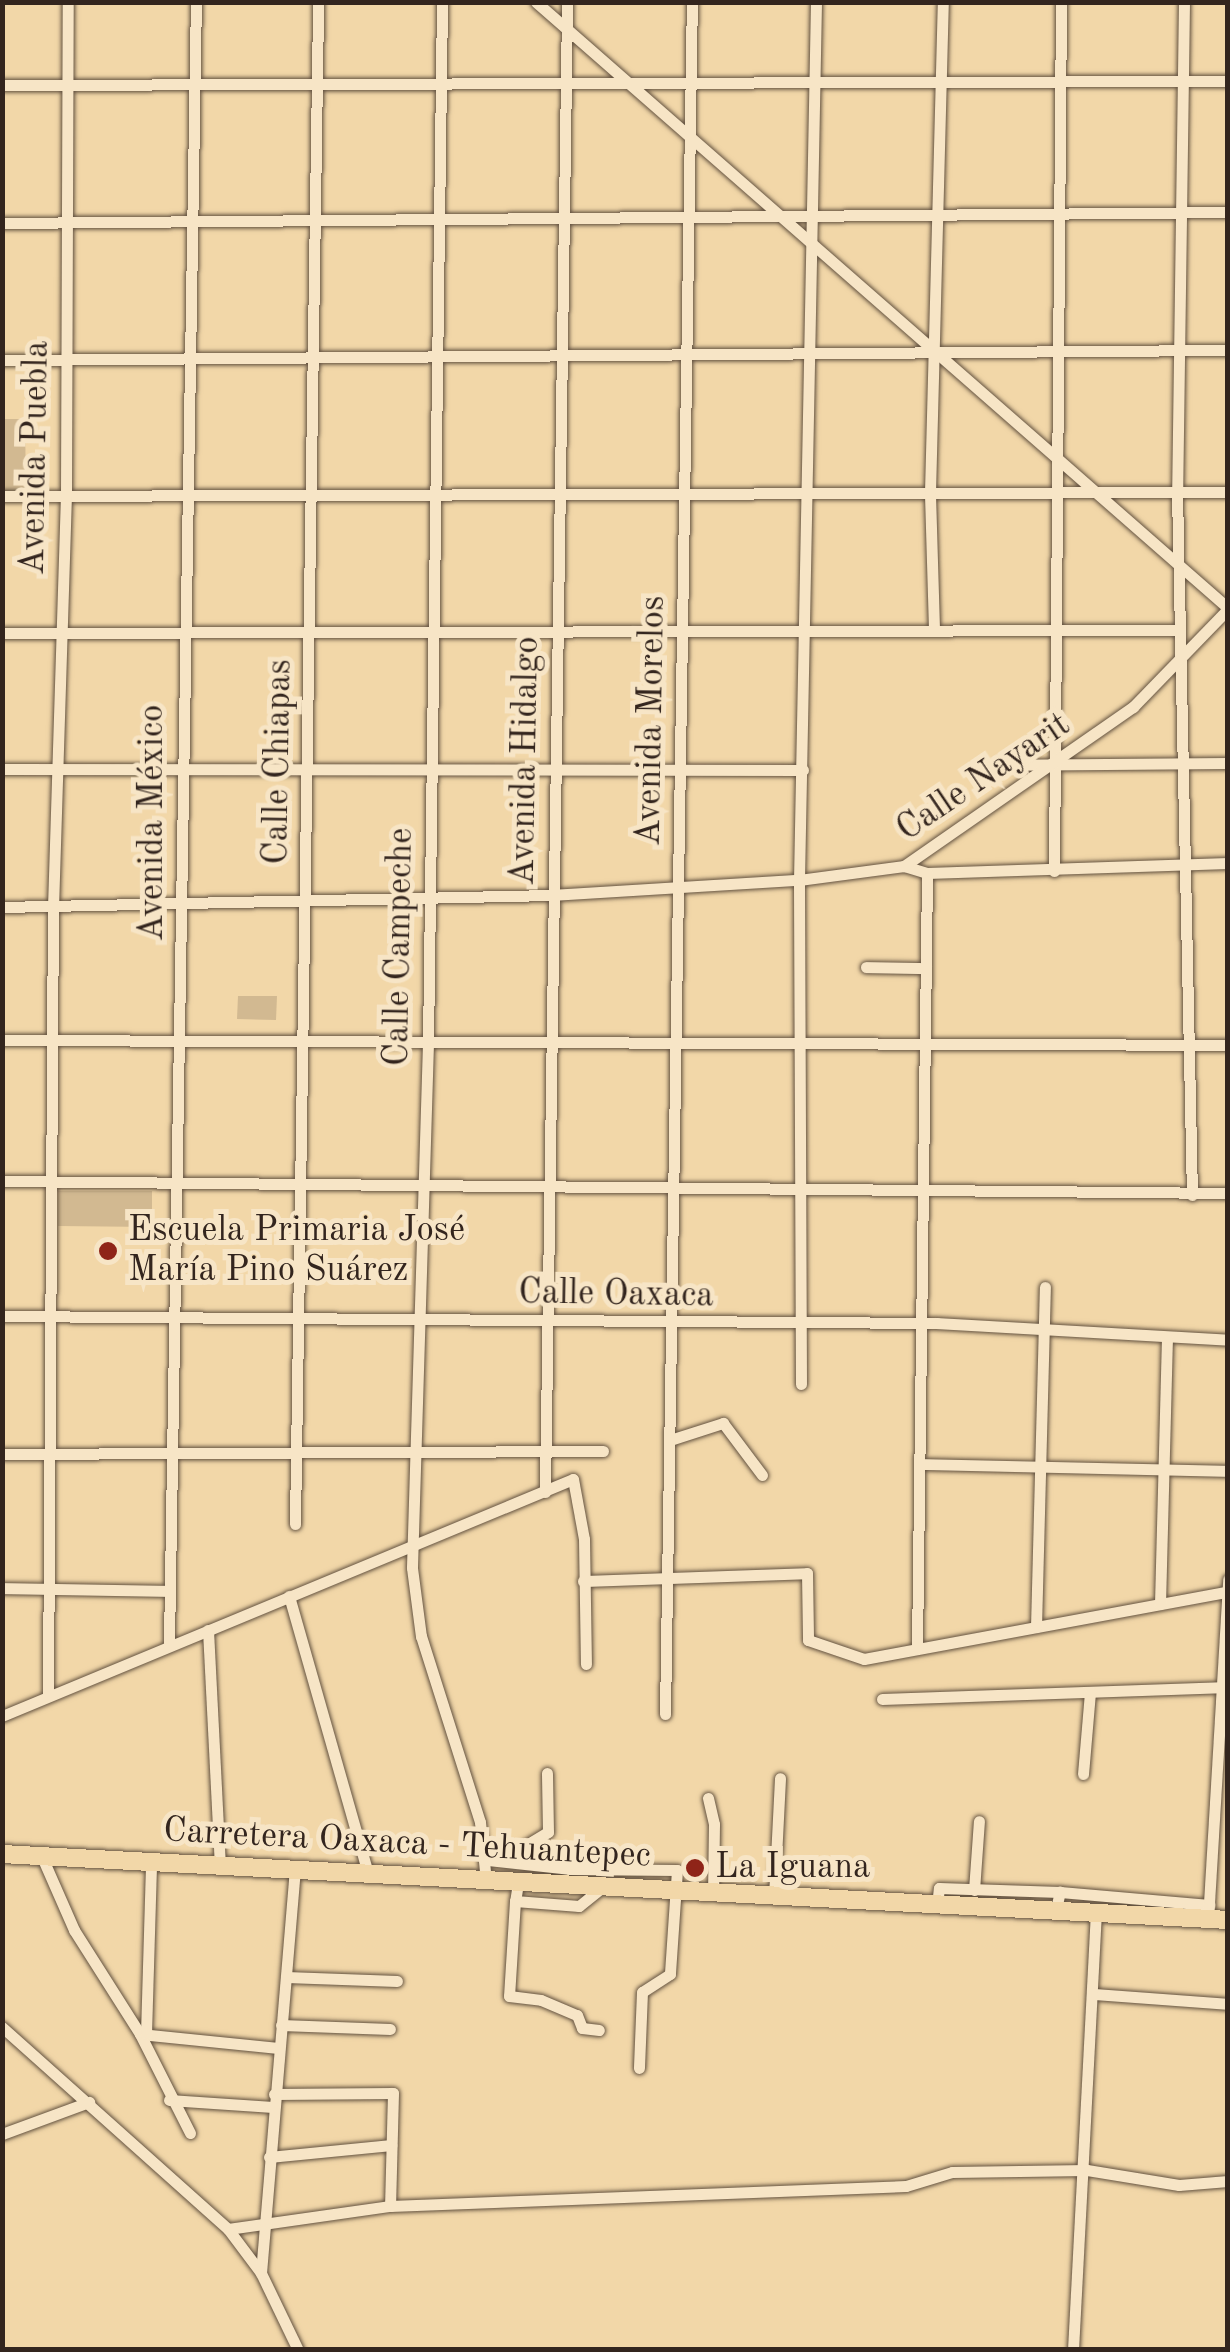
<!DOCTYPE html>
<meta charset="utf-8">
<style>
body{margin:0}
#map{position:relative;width:1230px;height:2352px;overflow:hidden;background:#f2d7a8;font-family:"Old Standard TT",serif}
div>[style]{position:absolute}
.green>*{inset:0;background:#d2b991}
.roads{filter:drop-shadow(0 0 2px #635240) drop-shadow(0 0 2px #635240)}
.street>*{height:11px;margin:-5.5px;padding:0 5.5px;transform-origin:5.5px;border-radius:5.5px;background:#f7e5c6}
.primary>*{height:18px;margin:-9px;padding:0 9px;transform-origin:9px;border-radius:9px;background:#f2d7a8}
.dots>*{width:28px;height:28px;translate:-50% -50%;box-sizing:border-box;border:5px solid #f7e5c6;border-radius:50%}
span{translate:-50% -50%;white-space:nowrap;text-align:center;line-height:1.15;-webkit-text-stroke:10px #f7e5c6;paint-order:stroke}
.street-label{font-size:35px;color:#33251e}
.poi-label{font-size:35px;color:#33251e}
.left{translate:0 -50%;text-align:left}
.frame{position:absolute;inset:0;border:5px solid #33251e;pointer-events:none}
</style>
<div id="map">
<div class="green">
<i style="clip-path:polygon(2px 419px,25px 419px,26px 492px,3px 492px)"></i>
<i style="clip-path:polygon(238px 996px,277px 996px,276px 1020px,237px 1019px)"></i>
<i style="clip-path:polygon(58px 1191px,152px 1191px,152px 1227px,58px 1226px)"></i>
</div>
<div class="roads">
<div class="street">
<i style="left:442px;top:2px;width:1041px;rotate:90.77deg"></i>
<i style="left:428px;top:1043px;width:525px;rotate:91.75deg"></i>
<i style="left:412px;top:1568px;width:69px;rotate:82.5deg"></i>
<i style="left:421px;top:1636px;width:195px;rotate:72.4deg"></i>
<i style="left:480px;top:1822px;width:59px;rotate:84.2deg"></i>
<i style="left:536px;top:2px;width:920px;rotate:41.21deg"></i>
<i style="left:1184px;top:2px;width:490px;rotate:90.8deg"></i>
<i style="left:1177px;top:492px;width:703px;rotate:88.78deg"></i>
<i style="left:2px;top:85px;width:1226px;rotate:-0.19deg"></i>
<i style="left:2px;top:223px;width:1226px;rotate:-0.51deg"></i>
<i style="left:2px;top:360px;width:1226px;rotate:-0.47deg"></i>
<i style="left:2px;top:496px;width:1226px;rotate:-0.19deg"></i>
<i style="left:934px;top:629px;width:137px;rotate:-91.7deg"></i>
<i style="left:930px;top:492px;width:490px;rotate:-88.5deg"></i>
<i style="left:2px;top:633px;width:1178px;rotate:-0.15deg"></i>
<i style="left:1000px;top:765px;width:228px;rotate:-0.5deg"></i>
<i style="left:2px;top:769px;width:801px;rotate:0.07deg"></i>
<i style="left:904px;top:866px;width:24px;rotate:17deg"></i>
<i style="left:927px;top:873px;width:301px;rotate:-1.9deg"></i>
<i style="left:1054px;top:871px;width:869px;rotate:-89.54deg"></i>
<i style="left:2px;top:907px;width:549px;rotate:-1.25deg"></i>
<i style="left:551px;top:895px;width:248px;rotate:-3.5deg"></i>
<i style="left:799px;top:880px;width:106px;rotate:-7.6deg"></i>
<i style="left:904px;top:866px;width:279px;rotate:-34.8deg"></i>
<i style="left:1133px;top:707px;width:136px;rotate:-45.9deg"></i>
<i style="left:866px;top:967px;width:60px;rotate:1deg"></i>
<i style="left:2px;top:1040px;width:1226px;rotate:0.23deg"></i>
<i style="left:2px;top:1181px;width:1226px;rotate:0.56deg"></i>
<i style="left:2px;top:1316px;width:935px;rotate:0.43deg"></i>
<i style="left:937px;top:1323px;width:291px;rotate:3.3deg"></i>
<i style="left:801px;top:1384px;width:504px;rotate:-90.23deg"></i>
<i style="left:799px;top:880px;width:878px;rotate:-88.89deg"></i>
<i style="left:670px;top:1440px;width:56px;rotate:-17.8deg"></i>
<i style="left:723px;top:1423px;width:65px;rotate:53.1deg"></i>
<i style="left:2px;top:1454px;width:601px;rotate:-0.29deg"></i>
<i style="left:921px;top:1464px;width:307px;rotate:1.3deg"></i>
<i style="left:545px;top:1492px;width:1490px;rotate:-89.15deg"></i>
<i style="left:295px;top:1524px;width:1522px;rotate:-89.13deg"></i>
<i style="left:583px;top:1581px;width:224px;rotate:-2deg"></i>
<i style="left:807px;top:1573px;width:67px;rotate:89.1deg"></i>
<i style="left:808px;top:1640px;width:59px;rotate:18.7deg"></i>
<i style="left:864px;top:1659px;width:369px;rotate:-10.5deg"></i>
<i style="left:2px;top:1588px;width:166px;rotate:1deg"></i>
<i style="left:289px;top:1596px;width:289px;rotate:74.1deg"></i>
<i style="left:1160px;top:1604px;width:267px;rotate:-88.5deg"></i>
<i style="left:1036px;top:1627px;width:340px;rotate:-88.5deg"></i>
<i style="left:208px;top:1630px;width:235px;rotate:87.1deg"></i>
<i style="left:169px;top:1643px;width:1641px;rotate:-89.06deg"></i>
<i style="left:917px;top:1648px;width:775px;rotate:-89.26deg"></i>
<i style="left:48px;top:1694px;width:786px;rotate:-89.64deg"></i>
<i style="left:53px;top:908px;width:412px;rotate:-88.2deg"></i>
<i style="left:66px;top:496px;width:494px;rotate:-89.8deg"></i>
<i style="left:882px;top:1699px;width:339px;rotate:-2deg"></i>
<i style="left:665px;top:1714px;width:1712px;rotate:-89.1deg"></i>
<i style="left:2px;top:1716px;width:618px;rotate:-22.54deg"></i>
<i style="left:573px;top:1479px;width:61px;rotate:79.6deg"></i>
<i style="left:584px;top:1539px;width:125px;rotate:89.1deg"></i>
<i style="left:1083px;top:1774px;width:82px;rotate:-85.1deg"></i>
<i style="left:708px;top:1798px;width:27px;rotate:77deg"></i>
<i style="left:714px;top:1824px;width:70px;rotate:90.8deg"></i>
<i style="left:42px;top:1857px;width:80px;rotate:66.3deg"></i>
<i style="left:74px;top:1930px;width:123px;rotate:57.6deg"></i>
<i style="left:140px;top:2034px;width:139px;rotate:5.8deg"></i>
<i style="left:488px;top:1860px;width:81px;rotate:6.3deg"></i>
<i style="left:569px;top:1869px;width:108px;rotate:0.5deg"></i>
<i style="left:677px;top:1870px;width:104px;rotate:93.9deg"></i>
<i style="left:670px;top:1974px;width:33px;rotate:147deg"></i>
<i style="left:642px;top:1992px;width:76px;rotate:92.3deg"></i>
<i style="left:500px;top:1861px;width:56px;rotate:-31.1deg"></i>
<i style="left:548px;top:1832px;width:59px;rotate:-91deg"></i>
<i style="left:518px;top:1883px;width:18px;rotate:99deg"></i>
<i style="left:515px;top:1901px;width:64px;rotate:4.5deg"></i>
<i style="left:579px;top:1906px;width:28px;rotate:-39deg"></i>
<i style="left:974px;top:1890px;width:69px;rotate:-85.9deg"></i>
<i style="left:774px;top:1897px;width:119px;rotate:-87.1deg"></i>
<i style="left:515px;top:1901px;width:95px;rotate:93.6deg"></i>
<i style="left:509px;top:1996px;width:32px;rotate:7deg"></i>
<i style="left:541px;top:2000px;width:39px;rotate:23deg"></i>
<i style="left:577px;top:2015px;width:14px;rotate:69deg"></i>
<i style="left:582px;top:2028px;width:17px;rotate:7deg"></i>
<i style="left:937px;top:1906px;width:18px;rotate:-84deg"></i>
<i style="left:939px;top:1888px;width:121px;rotate:1.9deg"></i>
<i style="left:1055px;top:1913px;width:22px;rotate:-77deg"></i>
<i style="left:1060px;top:1892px;width:150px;rotate:5deg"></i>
<i style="left:1208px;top:1920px;width:341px;rotate:-86.6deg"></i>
<i style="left:286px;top:1977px;width:111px;rotate:2.1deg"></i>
<i style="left:1093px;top:1994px;width:135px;rotate:4.2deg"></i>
<i style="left:281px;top:2025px;width:109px;rotate:2.1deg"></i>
<i style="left:2px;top:2027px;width:303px;rotate:41.8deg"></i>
<i style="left:228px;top:2229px;width:55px;rotate:53.1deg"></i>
<i style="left:261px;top:2273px;width:85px;rotate:64.3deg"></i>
<i style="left:140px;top:2034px;width:111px;rotate:63.2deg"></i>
<i style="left:146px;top:2034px;width:172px;rotate:-88.3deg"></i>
<i style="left:274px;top:2094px;width:119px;rotate:-0.5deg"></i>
<i style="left:393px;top:2093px;width:113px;rotate:91.5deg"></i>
<i style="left:169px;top:2100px;width:104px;rotate:3.9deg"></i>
<i style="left:2px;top:2134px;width:93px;rotate:-20.2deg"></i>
<i style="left:269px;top:2157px;width:123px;rotate:-5.6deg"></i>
<i style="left:228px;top:2229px;width:164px;rotate:-8.1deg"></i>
<i style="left:390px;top:2206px;width:516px;rotate:-2.22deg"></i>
<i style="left:906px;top:2186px;width:48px;rotate:-16.9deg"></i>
<i style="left:952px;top:2172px;width:135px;rotate:-0.8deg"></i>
<i style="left:1087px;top:2170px;width:93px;rotate:9.3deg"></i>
<i style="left:1179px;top:2185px;width:49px;rotate:-4.7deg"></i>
<i style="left:261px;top:2273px;width:404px;rotate:-85.2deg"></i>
<i style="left:1073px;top:2350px;width:436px;rotate:-87deg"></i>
</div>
<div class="primary">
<i style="left:2px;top:1854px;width:1228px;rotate:3.08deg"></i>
</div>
</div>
<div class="dots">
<i style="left:108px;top:1251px;background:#8f2418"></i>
<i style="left:695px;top:1868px;background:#8f2418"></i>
</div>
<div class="street-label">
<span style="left:36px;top:458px;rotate:-89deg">Avenida Puebla</span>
<span style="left:652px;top:721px;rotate:-89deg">Avenida Morelos</span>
<span style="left:526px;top:761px;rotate:-89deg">Avenida Hidalgo</span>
<span style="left:279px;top:762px;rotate:-89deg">Calle Chiapas</span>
<span style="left:984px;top:778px;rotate:-34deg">Calle Nayarit</span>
<span style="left:153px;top:823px;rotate:-90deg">Avenida México</span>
<span style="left:400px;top:947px;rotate:-89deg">Calle Campeche</span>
<span style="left:616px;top:1295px;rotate:1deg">Calle Oaxaca</span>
<span style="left:407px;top:1844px;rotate:3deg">Carretera Oaxaca - Tehuantepec</span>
</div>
<div class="poi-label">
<span class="left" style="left:128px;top:1251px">Escuela Primaria José<br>María Pino Suárez</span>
<span class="left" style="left:715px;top:1868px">La Iguana</span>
</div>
<div class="frame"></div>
</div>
